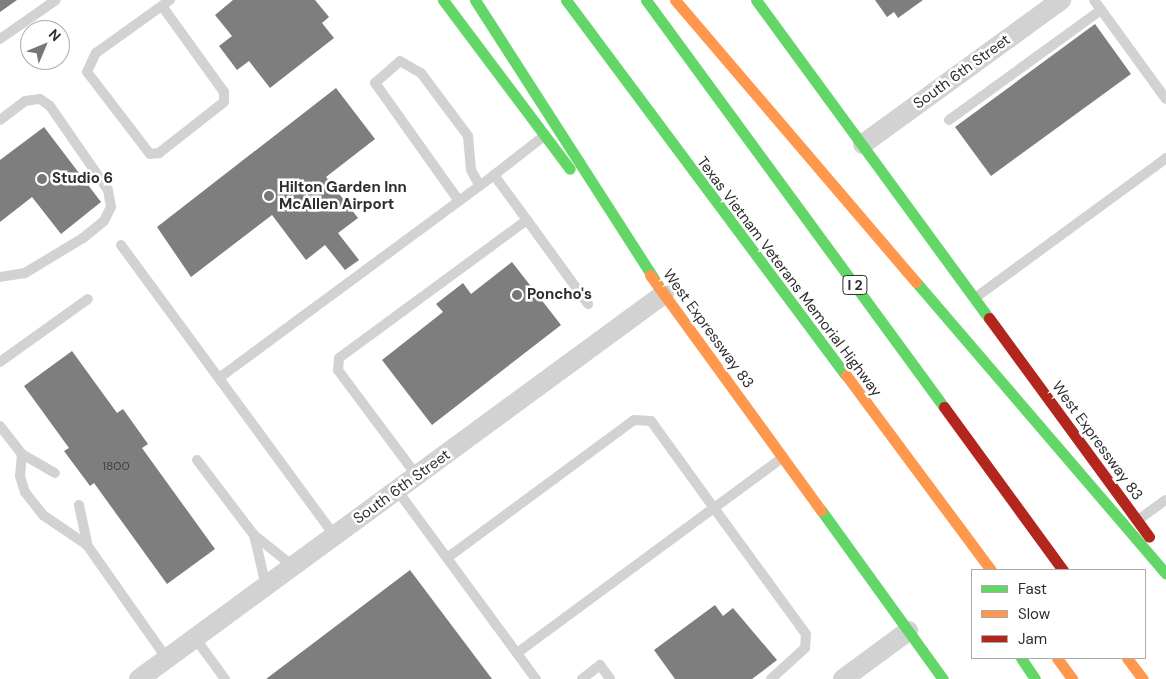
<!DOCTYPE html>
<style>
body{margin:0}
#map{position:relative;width:1166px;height:679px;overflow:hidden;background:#fff;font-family:"DM Sans",sans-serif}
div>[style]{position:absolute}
.building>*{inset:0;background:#7e7e7e}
.lane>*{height:10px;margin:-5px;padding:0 5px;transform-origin:5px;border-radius:5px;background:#d2d2d2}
.street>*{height:20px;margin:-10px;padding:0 10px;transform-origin:10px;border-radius:10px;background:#d2d2d2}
.fast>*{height:11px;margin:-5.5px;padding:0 5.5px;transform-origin:5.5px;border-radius:5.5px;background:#63d668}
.slow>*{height:11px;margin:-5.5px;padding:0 5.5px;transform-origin:5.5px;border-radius:5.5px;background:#ff974d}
.jam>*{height:11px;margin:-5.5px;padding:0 5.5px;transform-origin:5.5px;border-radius:5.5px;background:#b3261e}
.dots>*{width:14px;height:14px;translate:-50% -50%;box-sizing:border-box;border:2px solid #fff;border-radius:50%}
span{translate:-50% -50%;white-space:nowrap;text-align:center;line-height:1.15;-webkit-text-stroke:5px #fff;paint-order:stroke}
.number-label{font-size:12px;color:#414141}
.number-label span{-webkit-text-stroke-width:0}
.shield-label span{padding:1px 4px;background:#fff;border:1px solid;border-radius:4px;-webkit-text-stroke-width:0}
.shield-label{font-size:14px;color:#2d2d2d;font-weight:700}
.street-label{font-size:15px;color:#2d2d2d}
.poi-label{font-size:15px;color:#2d2d2d;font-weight:700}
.left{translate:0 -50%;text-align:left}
.legend{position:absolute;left:971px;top:569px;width:175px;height:90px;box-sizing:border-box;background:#fff;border:1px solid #ababab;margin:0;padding:6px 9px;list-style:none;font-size:15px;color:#2d2d2d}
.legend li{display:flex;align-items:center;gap:10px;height:25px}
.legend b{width:25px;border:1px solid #ababab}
.north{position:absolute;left:20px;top:20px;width:50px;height:50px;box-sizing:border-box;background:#fff;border:1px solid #ababab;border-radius:50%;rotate:45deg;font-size:14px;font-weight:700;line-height:20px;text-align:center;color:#2d2d2d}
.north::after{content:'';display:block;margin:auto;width:18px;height:22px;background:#767676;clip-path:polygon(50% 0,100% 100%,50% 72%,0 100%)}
</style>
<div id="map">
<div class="building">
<i style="clip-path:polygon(0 0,17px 0,0 12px)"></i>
<i style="clip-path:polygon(233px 0,315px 0,329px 17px,322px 23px,334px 38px,270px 88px,249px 61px,237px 70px,219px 46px,232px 36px,215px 15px)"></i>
<i style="clip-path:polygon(875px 0,923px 0,898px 18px,894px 12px,887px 17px)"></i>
<i style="clip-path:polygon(1095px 24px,1131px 74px,991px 176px,955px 127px)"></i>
<i style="clip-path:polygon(336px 88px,375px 139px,326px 177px,358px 218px,338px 233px,359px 260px,345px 270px,325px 245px,306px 260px,272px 215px,191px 277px,157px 227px)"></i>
<i style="clip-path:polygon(44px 127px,101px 202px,61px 234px,32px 197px,0 222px,0 160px)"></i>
<i style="clip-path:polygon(512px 262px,561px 325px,432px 425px,382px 360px,443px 312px,436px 304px,463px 283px,471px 294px)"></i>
<i style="clip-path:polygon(72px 351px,117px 413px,123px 409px,148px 444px,142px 448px,215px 549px,167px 584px,94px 483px,90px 486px,64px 451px,69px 448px,24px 386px)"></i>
<i style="clip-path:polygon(410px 570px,492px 679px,266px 679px)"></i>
<i style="clip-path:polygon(715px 605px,723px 616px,733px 608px,777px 660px,752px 679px,675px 679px,654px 650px)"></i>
</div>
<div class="lane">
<i style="left:1094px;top:0;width:122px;rotate:54deg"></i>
<i style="left:162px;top:6px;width:106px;rotate:54.2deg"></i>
<i style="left:224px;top:92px;width:10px;rotate:90deg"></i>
<i style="left:224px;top:102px;width:83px;rotate:141.9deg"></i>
<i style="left:159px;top:153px;width:9px;rotate:174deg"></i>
<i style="left:150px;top:154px;width:103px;rotate:-127.5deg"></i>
<i style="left:87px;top:72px;width:21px;rotate:-65deg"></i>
<i style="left:96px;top:53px;width:91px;rotate:-35.6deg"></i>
<i style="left:0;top:39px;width:68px;rotate:-34.9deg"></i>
<i style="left:0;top:120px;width:31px;rotate:-37deg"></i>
<i style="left:25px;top:101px;width:15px;rotate:-8deg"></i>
<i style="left:40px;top:99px;width:12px;rotate:35deg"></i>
<i style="left:50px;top:106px;width:102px;rotate:55.4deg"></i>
<i style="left:108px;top:190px;width:17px;rotate:80deg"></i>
<i style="left:111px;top:207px;width:16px;rotate:117deg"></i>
<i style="left:104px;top:221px;width:27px;rotate:141deg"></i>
<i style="left:83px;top:238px;width:68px;rotate:148.9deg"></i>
<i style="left:25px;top:273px;width:25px;rotate:171deg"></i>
<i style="left:949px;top:120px;width:188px;rotate:-35.9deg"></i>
<i style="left:459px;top:201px;width:145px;rotate:-125.4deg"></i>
<i style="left:375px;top:83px;width:33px;rotate:-41deg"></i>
<i style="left:400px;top:61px;width:24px;rotate:30deg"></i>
<i style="left:421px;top:73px;width:79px;rotate:53.3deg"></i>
<i style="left:468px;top:136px;width:34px;rotate:85deg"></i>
<i style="left:471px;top:170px;width:18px;rotate:61deg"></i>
<i style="left:527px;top:220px;width:104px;rotate:54deg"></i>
<i style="left:121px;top:245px;width:361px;rotate:53.7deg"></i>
<i style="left:975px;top:298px;width:237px;rotate:-36.2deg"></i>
<i style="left:0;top:362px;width:108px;rotate:-35.6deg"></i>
<i style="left:219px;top:378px;width:342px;rotate:-36.4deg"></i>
<i style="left:0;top:426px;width:36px;rotate:52deg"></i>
<i style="left:22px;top:454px;width:38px;rotate:30deg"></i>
<i style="left:22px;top:454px;width:22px;rotate:95deg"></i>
<i style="left:20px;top:476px;width:17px;rotate:73deg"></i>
<i style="left:25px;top:492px;width:29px;rotate:52deg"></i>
<i style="left:43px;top:515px;width:53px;rotate:34.3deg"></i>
<i style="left:87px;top:545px;width:139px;rotate:54.9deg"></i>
<i style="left:197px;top:460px;width:94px;rotate:52.8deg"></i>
<i style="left:417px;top:476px;width:132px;rotate:-126.7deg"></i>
<i style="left:338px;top:370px;width:12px;rotate:-85deg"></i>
<i style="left:339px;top:358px;width:233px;rotate:-36.3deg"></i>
<i style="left:527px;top:220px;width:56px;rotate:-126.3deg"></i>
<i style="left:494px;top:175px;width:63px;rotate:-38deg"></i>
<i style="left:397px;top:490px;width:235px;rotate:53.7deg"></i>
<i style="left:79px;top:505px;width:40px;rotate:78deg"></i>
<i style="left:1138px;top:520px;width:34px;rotate:-36deg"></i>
<i style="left:447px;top:558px;width:232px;rotate:-36.4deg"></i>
<i style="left:634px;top:420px;width:17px;rotate:3deg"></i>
<i style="left:651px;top:421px;width:107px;rotate:54.1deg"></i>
<i style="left:714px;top:508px;width:84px;rotate:-36.3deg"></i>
<i style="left:266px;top:586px;width:52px;rotate:-103.2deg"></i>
<i style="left:254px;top:535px;width:50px;rotate:38.5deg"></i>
<i style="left:195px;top:638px;width:51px;rotate:53.8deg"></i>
<i style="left:517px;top:653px;width:245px;rotate:-36.4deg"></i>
<i style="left:714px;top:508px;width:156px;rotate:53.9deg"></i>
<i style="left:806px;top:634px;width:14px;rotate:94deg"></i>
<i style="left:805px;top:648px;width:46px;rotate:137.6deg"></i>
<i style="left:582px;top:679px;width:23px;rotate:-38deg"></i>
<i style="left:600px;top:665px;width:17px;rotate:54deg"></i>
</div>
<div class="street">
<i style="left:863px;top:144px;width:245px;rotate:-36deg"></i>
<i style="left:139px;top:679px;width:651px;rotate:-36.25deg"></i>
<i style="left:843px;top:679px;width:81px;rotate:-36.4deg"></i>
</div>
<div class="fast">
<i style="left:443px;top:0;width:211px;rotate:53.1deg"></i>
<i style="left:475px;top:0;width:350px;rotate:57.3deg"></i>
<i style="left:566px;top:0;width:468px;rotate:53.3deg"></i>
<i style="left:646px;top:0;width:504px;rotate:53.79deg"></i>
<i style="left:756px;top:0;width:394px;rotate:53.8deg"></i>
<i style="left:916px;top:282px;width:384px;rotate:49.4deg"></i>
<i style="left:821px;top:510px;width:208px;rotate:54.2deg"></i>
<i style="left:1021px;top:658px;width:25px;rotate:56deg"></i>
</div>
<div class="slow">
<i style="left:675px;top:0;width:371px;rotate:49.5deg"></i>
<i style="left:650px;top:275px;width:291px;rotate:54deg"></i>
<i style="left:846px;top:375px;width:243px;rotate:53.4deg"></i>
<i style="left:1057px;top:658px;width:26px;rotate:54deg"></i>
<i style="left:1127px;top:658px;width:26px;rotate:53deg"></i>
</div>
<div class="jam">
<i style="left:989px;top:318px;width:271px;rotate:53.8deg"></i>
<i style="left:944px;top:407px;width:202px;rotate:53.9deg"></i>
</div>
<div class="dots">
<i style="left:42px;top:179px;background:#767676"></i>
<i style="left:269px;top:196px;background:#767676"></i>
<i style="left:517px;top:295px;background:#767676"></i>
</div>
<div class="number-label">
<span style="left:116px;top:467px">1800</span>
</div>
<div class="shield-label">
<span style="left:855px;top:285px">I 2</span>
</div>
<div class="street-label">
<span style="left:962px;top:72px;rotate:-36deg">South 6th Street</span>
<span style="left:789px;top:277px;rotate:53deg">Texas Vietnam Veterans Memorial Highway</span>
<span style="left:708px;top:329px;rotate:54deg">West Expressway 83</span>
<span style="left:1097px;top:441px;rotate:54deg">West Expressway 83</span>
<span style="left:402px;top:487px;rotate:-36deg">South 6th Street</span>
</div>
<div class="poi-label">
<span class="left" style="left:52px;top:179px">Studio 6</span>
<span class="left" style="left:279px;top:196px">Hilton Garden Inn<br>McAllen Airport</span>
<span class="left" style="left:527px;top:295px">Poncho's</span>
</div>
<ul class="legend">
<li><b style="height:6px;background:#63d668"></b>Fast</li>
<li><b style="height:6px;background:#ff974d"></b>Slow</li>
<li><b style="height:6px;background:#b3261e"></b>Jam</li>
</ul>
<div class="north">N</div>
</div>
